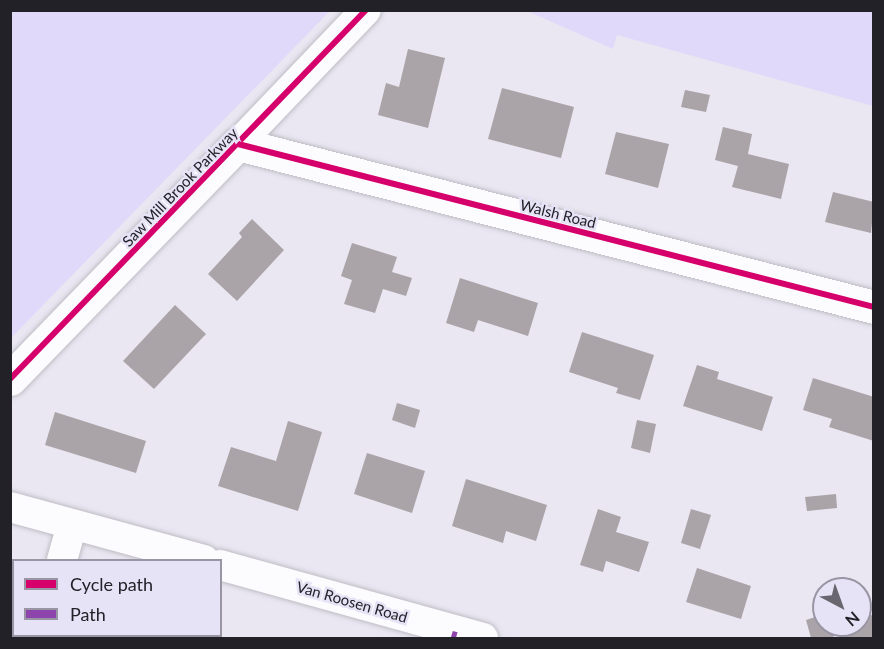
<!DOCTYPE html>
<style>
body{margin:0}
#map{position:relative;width:884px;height:649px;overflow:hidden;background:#eae7f2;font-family:Lato,sans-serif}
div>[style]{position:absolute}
.green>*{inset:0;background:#e0d9f9}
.building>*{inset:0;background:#aaa4a8}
.roads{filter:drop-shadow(0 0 2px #bfbdc5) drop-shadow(0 0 2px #bfbdc5)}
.street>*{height:30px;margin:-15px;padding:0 15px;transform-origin:15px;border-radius:15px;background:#fcfbfd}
.secondary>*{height:33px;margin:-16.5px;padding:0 16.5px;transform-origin:16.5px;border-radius:16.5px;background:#fcfbfd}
.quiet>*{height:4.5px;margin-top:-2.25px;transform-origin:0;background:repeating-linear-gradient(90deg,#8e44ad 0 9px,transparent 0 13.5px)}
.cycleway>*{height:6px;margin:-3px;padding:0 3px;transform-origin:3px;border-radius:3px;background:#d6006c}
span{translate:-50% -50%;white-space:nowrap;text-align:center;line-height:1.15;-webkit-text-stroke:5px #e7e3f6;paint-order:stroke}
.street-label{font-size:15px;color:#232128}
.frame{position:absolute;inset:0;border:12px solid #232128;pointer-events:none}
.legend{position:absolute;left:12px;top:559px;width:210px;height:78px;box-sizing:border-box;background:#e7e3f6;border:2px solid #9995a4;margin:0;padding:8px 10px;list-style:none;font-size:18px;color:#232128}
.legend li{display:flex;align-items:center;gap:12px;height:30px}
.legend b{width:30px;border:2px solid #9995a4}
.north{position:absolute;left:812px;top:577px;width:60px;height:60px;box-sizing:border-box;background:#e7e3f6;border:2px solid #9995a4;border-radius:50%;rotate:139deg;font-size:16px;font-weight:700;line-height:24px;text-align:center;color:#232128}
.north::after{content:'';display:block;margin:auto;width:21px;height:27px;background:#69666f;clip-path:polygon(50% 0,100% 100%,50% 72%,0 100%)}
</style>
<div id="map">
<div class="green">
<i style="clip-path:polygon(11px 10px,330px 11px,11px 338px,10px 11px)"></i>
<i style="clip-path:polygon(527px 11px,873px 11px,873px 106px,617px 35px,613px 49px)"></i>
</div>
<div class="building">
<i style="clip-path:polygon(408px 49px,445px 58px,428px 128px,378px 115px,386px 83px,399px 87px)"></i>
<i style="clip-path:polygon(502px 88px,574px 107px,561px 158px,488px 139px)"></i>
<i style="clip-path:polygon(685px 90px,710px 95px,706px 112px,681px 107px)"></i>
<i style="clip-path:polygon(723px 127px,752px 134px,748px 154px,789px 164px,781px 199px,732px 187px,738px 166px,715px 160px)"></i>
<i style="clip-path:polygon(616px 132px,669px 144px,658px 188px,605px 174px)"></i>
<i style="clip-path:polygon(833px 192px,874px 202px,871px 233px,825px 222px)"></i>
<i style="clip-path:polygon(252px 219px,284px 250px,237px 301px,208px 274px,242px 237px,239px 233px)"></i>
<i style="clip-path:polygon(352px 243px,397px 257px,392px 272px,412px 278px,406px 296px,383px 289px,375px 313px,344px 304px,352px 280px,341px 276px)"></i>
<i style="clip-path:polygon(460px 278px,538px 303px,528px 336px,478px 320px,474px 332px,446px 323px)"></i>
<i style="clip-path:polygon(175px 305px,206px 334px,154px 389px,123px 361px)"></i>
<i style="clip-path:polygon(582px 332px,654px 355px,640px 400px,616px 393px,618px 388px,569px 372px)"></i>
<i style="clip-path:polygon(697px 365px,719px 372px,717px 379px,773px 397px,762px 431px,683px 406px)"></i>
<i style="clip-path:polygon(813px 378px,874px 397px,874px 441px,829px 427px,832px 419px,803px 410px)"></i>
<i style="clip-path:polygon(397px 403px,420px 410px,415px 428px,392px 420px)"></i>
<i style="clip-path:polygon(55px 412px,146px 441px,136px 473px,45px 445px)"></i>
<i style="clip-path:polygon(637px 420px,656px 424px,650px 453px,631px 448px)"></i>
<i style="clip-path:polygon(288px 421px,322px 432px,298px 511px,218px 486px,231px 447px,276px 461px)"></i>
<i style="clip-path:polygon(367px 453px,425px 471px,412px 513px,354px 494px)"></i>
<i style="clip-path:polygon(466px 479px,547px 505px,536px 541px,506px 531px,503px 543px,452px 526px)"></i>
<i style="clip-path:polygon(836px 494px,837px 508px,807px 511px,805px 497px)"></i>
<i style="clip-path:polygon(598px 509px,621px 517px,616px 532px,649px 542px,639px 572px,606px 561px,603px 572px,580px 565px)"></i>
<i style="clip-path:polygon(691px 509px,711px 515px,700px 549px,681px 543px)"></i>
<i style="clip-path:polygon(697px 568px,751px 586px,741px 619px,686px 602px)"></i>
<i style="clip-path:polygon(824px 614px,824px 625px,830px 625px,834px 638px,811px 638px,806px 620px)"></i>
<i style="clip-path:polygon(874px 615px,874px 638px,844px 638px,843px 625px,860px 625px,860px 616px)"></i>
<i style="clip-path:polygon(94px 636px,110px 636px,119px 638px,93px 638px)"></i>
<i style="clip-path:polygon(140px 636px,154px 636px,163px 638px,139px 638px)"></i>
</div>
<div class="roads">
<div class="street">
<i style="left:238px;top:144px;width:185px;rotate:-46.3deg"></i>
<i style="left:10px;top:507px;width:201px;rotate:15.3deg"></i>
<i style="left:62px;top:560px;width:37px;rotate:-74deg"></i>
<i style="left:220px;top:565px;width:273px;rotate:15.5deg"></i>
<i style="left:39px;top:638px;width:2px;rotate:-63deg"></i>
</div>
<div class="secondary">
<i style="left:10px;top:379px;width:327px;rotate:-45.9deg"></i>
<i style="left:238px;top:144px;width:657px;rotate:14.37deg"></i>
</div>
</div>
<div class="quiet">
<i style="left:453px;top:638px;width:7px;rotate:-74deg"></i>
</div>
<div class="cycleway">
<i style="left:238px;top:144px;width:657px;rotate:14.37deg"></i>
<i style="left:10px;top:379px;width:513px;rotate:-46.03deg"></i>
</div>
<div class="street-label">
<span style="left:180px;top:187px;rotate:-46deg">Saw Mill Brook Parkway</span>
<span style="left:558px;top:214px;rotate:14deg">Walsh Road</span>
<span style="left:352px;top:602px;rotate:16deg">Van Roosen Road</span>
</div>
<div class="frame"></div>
<ul class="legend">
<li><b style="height:8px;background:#d6006c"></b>Cycle path</li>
<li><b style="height:8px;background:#8e44ad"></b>Path</li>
</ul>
<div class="north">N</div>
</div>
